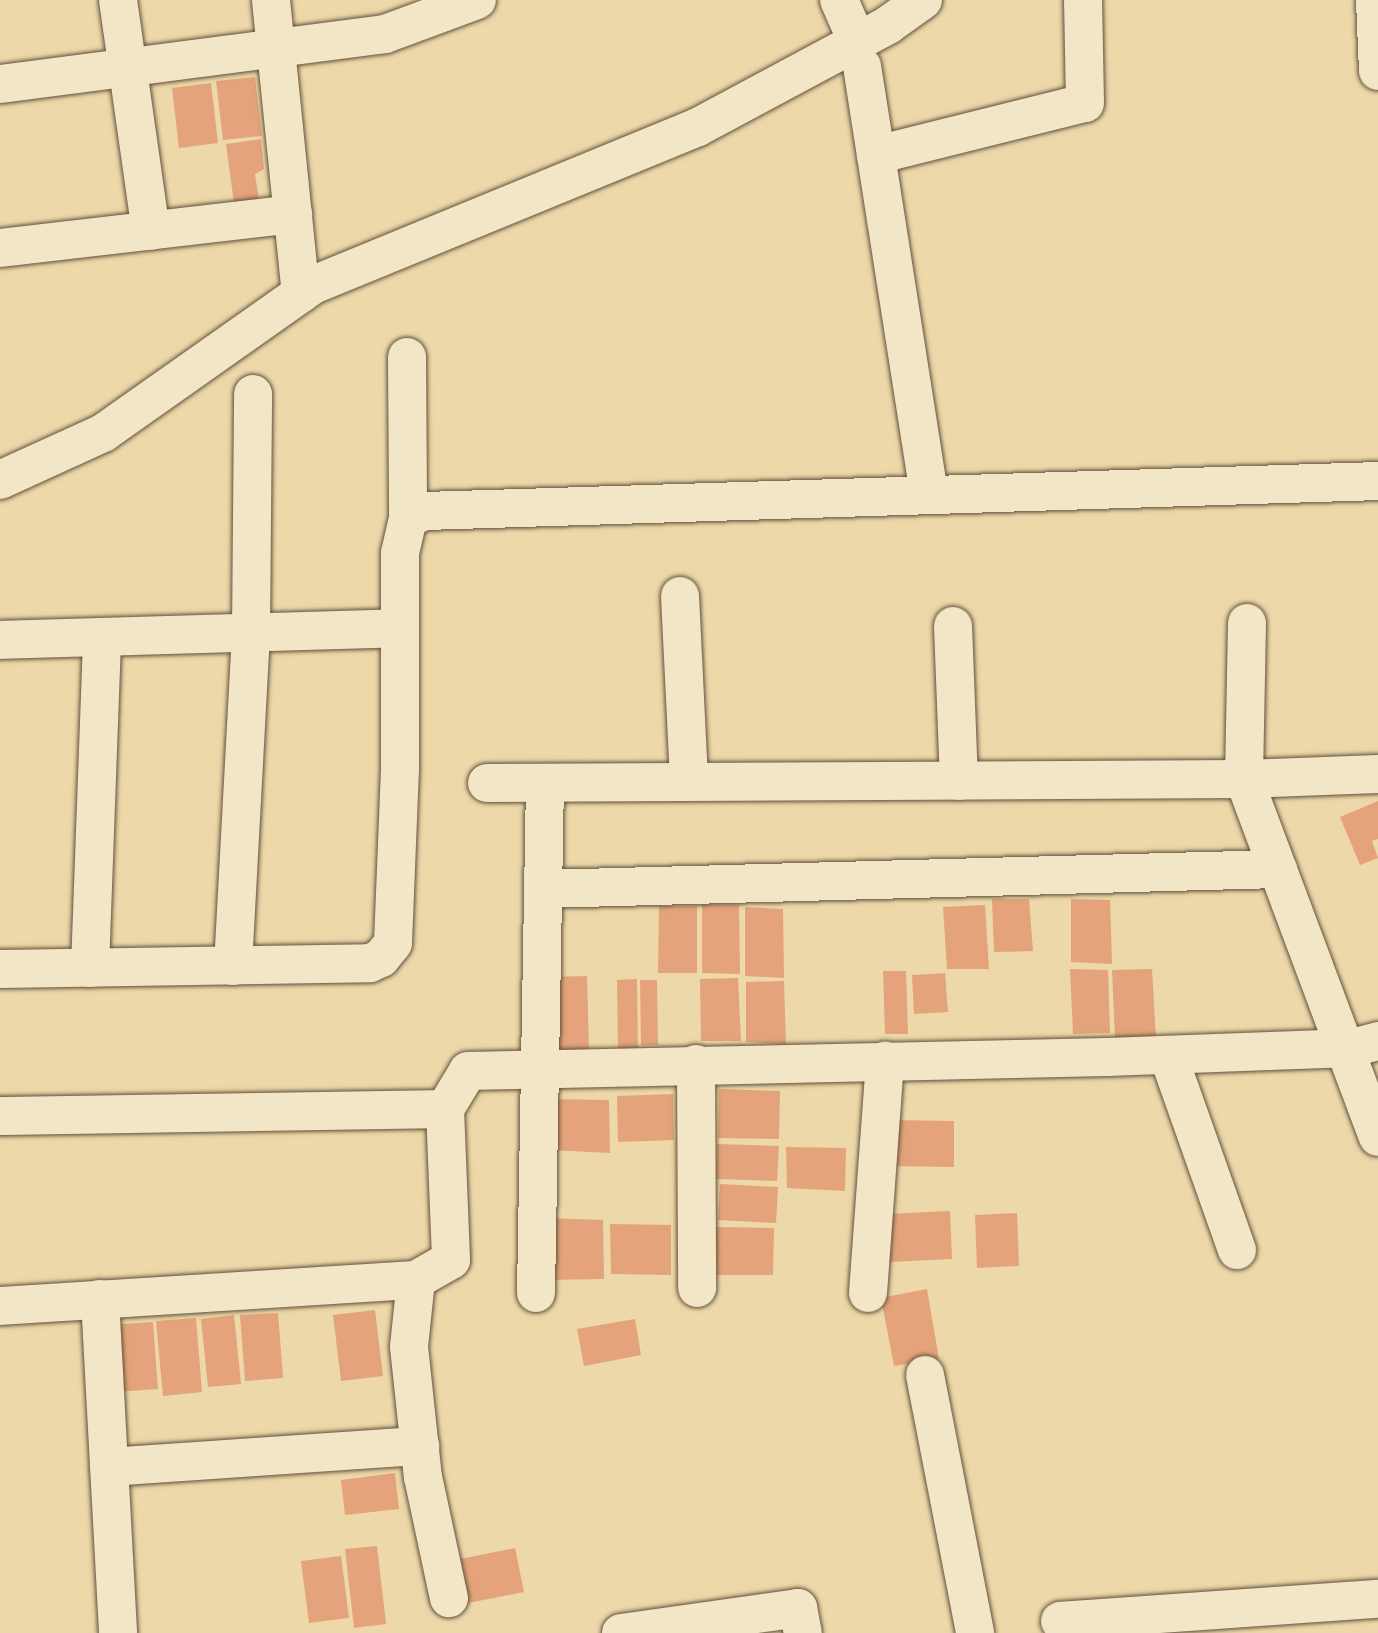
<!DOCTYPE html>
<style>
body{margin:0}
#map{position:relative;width:1378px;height:1633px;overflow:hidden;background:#ecd8a8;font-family:"Libre Caslon Text",serif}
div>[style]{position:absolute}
.building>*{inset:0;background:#e4a37a}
.roads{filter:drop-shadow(0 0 2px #61503e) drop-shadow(0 0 2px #61503e)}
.minor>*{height:38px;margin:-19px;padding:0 19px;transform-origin:19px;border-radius:19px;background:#f3e6c6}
span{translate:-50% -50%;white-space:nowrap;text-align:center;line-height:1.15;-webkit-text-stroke:5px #f3e6c6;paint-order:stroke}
</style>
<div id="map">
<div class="building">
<i style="clip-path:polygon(255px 77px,262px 136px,223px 140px,216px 81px)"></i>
<i style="clip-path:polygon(211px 83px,218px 143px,179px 148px,172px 88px)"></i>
<i style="clip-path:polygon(261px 139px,264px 169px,255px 174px,259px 200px,234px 203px,226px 144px)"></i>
<i style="clip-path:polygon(1378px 801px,1378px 839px,1372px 841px,1378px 858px,1360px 865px,1340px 817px)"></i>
<i style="clip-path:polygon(992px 899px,1029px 899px,1033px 951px,994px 952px)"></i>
<i style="clip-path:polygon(1071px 899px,1110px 900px,1112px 964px,1071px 962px)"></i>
<i style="clip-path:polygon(702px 904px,739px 905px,740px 974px,702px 973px)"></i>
<i style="clip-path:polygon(985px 905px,989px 969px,947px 969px,943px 907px)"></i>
<i style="clip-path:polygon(659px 906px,697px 906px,697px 973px,658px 973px)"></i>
<i style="clip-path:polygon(745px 907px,783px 909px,784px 978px,745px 976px)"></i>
<i style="clip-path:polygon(1070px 969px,1108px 970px,1110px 1033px,1073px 1034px)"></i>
<i style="clip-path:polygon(1152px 969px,1156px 1040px,1115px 1039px,1112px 970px)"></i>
<i style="clip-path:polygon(883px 971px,906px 971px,908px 1034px,885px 1034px)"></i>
<i style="clip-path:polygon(945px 973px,948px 1012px,914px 1014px,912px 975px)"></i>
<i style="clip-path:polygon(587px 976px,589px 1050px,551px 1051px,549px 977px)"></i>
<i style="clip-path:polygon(738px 978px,741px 1041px,701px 1041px,700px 979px)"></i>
<i style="clip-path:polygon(637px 979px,638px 1051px,618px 1052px,617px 980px)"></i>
<i style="clip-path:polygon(640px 980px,657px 980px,658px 1045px,641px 1045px)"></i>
<i style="clip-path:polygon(784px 981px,786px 1044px,746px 1042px,746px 982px)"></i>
<i style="clip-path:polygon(719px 1089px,780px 1091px,779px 1139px,718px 1138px)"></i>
<i style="clip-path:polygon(673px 1094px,674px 1140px,618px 1142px,617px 1096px)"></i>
<i style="clip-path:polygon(549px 1099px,609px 1100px,610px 1153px,549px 1150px)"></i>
<i style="clip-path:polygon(888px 1120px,954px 1121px,954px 1167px,887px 1166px)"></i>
<i style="clip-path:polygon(717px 1144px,779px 1146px,777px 1181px,716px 1179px)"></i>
<i style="clip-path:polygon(786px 1147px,846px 1148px,845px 1191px,787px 1188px)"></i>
<i style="clip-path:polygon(720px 1184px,778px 1187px,776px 1223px,718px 1220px)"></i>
<i style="clip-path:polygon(950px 1211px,952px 1259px,889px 1262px,887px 1214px)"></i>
<i style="clip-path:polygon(1017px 1213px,1019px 1266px,977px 1268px,975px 1215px)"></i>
<i style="clip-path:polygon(543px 1218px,603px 1220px,604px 1279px,544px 1280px)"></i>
<i style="clip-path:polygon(610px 1224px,671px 1225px,671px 1275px,611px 1274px)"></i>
<i style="clip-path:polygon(716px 1227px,774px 1228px,773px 1275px,715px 1275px)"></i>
<i style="clip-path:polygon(927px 1289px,939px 1359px,894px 1366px,881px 1298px)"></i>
<i style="clip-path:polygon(375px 1310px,383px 1376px,341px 1381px,333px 1315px)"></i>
<i style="clip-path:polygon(278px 1313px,283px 1378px,245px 1381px,240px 1315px)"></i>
<i style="clip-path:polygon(234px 1315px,241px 1384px,208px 1387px,201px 1319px)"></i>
<i style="clip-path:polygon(196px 1318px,202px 1392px,163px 1396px,156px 1321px)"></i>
<i style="clip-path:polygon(635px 1319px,641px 1355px,584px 1366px,577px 1329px)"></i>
<i style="clip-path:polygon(153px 1322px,158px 1389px,114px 1392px,109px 1325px)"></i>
<i style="clip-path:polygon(395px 1473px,399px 1509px,345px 1515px,341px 1480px)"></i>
<i style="clip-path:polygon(377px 1546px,386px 1624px,354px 1628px,345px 1549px)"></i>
<i style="clip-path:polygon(515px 1548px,524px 1592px,458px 1605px,450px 1561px)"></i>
<i style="clip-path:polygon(341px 1556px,349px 1618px,309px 1623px,301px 1561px)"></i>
</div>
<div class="roads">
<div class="minor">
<i style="left:118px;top:0;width:233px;rotate:81.9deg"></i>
<i style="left:271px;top:0;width:295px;rotate:84.2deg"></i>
<i style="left:839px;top:0;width:45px;rotate:66.3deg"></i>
<i style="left:1375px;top:0;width:71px;rotate:87.6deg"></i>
<i style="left:862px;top:66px;width:434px;rotate:81.1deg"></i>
<i style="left:0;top:84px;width:388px;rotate:-7.4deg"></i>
<i style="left:385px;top:34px;width:98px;rotate:-20.3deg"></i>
<i style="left:876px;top:155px;width:215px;rotate:-14deg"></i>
<i style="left:1085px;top:103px;width:103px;rotate:-91.1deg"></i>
<i style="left:0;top:248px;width:295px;rotate:-6.6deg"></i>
<i style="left:407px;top:357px;width:161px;rotate:89.6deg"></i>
<i style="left:0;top:480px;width:113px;rotate:-24.5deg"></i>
<i style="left:103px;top:433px;width:257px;rotate:-35.2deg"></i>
<i style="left:313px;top:285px;width:416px;rotate:-22.3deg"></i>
<i style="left:698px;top:127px;width:216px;rotate:-28.2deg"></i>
<i style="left:888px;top:25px;width:43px;rotate:-35.5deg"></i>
<i style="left:680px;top:596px;width:186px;rotate:87.2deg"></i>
<i style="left:1247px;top:623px;width:156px;rotate:91.1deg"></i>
<i style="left:1244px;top:779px;width:382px;rotate:69.5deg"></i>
<i style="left:953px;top:626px;width:155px;rotate:87.8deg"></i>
<i style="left:0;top:640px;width:397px;rotate:-1.7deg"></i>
<i style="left:487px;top:783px;width:757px;rotate:-0.3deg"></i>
<i style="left:1244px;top:779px;width:134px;rotate:-2.1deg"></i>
<i style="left:544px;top:889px;width:734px;rotate:-1.56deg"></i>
<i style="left:233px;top:966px;width:333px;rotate:-86.9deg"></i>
<i style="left:251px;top:633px;width:239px;rotate:-89.5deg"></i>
<i style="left:90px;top:968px;width:331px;rotate:-87.9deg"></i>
<i style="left:0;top:969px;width:370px;rotate:-0.9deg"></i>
<i style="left:370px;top:963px;width:12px;rotate:-24deg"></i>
<i style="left:381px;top:958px;width:19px;rotate:-51deg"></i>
<i style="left:393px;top:943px;width:173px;rotate:-87.7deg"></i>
<i style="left:400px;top:770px;width:217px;rotate:-90deg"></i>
<i style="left:400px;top:553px;width:36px;rotate:-77deg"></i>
<i style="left:408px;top:518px;width:18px;rotate:-22deg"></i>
<i style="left:425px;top:511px;width:953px;rotate:-1.8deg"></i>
<i style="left:1168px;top:1055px;width:207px;rotate:70.5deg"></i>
<i style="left:696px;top:1064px;width:224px;rotate:89.7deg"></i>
<i style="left:445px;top:1109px;width:151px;rotate:87.7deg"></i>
<i style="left:451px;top:1260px;width:40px;rotate:150.3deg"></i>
<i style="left:416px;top:1280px;width:67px;rotate:96deg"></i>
<i style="left:409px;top:1347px;width:131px;rotate:83.9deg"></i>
<i style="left:423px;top:1477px;width:124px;rotate:77.9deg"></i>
<i style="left:0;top:1116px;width:445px;rotate:-0.9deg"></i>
<i style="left:445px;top:1109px;width:44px;rotate:-58.8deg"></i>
<i style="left:468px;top:1071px;width:639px;rotate:-1.26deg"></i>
<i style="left:1107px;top:1057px;width:245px;rotate:-2.1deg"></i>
<i style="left:1352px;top:1048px;width:27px;rotate:-15deg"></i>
<i style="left:536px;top:1293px;width:510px;rotate:-88.99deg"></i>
<i style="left:868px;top:1293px;width:233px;rotate:-85.8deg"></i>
<i style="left:100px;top:1299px;width:334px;rotate:86.9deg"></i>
<i style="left:0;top:1306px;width:417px;rotate:-3.6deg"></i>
<i style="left:925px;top:1375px;width:263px;rotate:79deg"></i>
<i style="left:109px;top:1467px;width:312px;rotate:-3.9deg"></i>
<i style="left:1060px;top:1621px;width:319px;rotate:-4deg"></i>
<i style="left:621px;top:1633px;width:179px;rotate:-8deg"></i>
<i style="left:798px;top:1608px;width:25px;rotate:79deg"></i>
</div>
</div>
</div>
